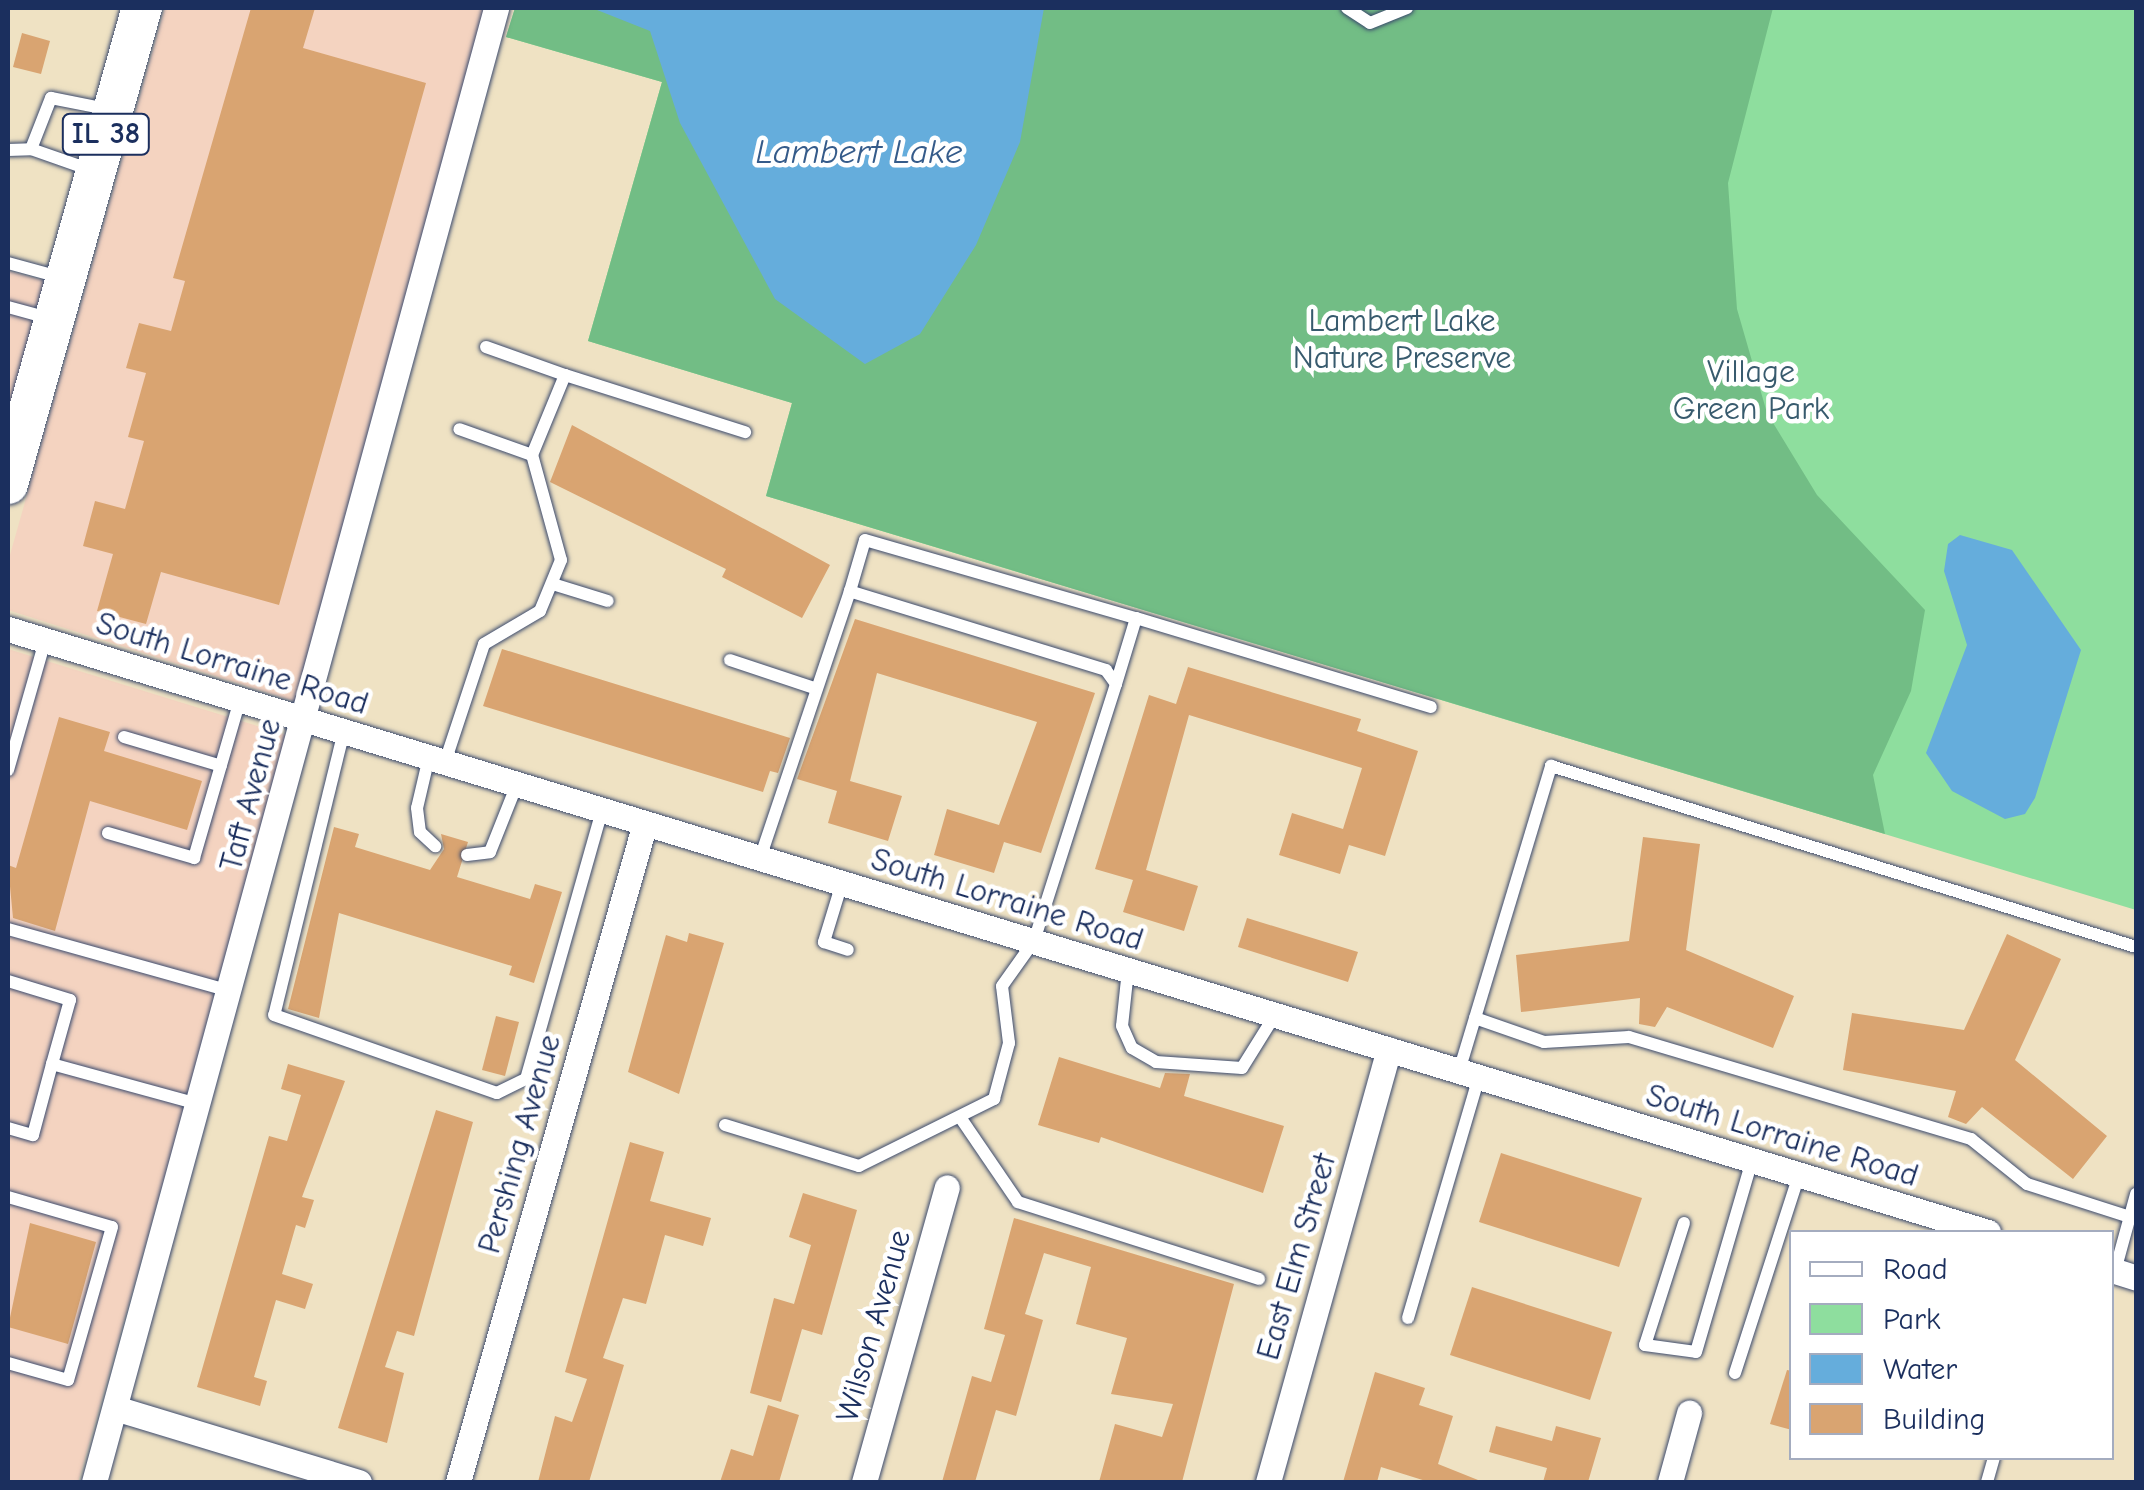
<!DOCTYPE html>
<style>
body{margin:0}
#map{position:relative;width:2144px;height:1490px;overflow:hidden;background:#efe2c3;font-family:"Comic Neue",sans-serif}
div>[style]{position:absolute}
.built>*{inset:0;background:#f4d3c0}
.green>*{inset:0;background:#8ede9e}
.forest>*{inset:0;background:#72bd85}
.water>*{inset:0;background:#65addc}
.building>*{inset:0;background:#d9a471}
.roads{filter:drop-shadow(0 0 2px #3b4a6d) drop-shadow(0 0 2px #3b4a6d)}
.lane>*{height:12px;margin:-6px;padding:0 6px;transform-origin:6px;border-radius:6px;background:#fff}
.street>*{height:25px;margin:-12.5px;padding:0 12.5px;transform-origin:12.5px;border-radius:12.5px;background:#fff}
.primary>*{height:40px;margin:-20px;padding:0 20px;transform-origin:20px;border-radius:20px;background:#fff}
span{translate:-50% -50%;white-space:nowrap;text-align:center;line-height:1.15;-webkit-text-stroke:9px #fff;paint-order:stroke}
.shield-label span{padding:2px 8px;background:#fff;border:2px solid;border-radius:8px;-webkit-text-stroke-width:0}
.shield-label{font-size:30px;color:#1b2f5e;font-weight:700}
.park-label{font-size:32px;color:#385b6e}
.street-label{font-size:32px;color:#1b2f5e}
.water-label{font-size:35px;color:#355b8a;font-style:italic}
.frame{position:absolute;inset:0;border:10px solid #1b2f5e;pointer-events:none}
.legend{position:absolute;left:1789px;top:1230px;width:325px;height:230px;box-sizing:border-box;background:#fff;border:2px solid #a4acbf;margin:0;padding:12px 18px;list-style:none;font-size:30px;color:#1b2f5e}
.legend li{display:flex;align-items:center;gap:20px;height:50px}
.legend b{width:50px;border:2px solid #a4acbf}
</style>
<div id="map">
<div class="built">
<i style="clip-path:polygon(165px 8px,486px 8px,300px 703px,8px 610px,8px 562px)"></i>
<i style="clip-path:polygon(8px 271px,45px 281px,8px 415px)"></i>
<i style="clip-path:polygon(8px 649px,290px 736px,78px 1482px,8px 1482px)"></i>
</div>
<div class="green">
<i style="clip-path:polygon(515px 8px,2136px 8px,2136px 910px,766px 496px,792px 403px,588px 341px,662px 82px,506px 37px)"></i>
</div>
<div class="forest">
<i style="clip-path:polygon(515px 8px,1773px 8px,1728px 183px,1737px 309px,1767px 413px,1817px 495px,1925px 610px,1911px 691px,1873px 775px,1885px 834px,766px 496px,792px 403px,588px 341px,662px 82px,506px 37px)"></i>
</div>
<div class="water">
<i style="clip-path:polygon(592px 8px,1044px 8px,1020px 142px,976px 245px,920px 334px,865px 364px,775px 299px,680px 123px,650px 31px)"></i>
<i style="clip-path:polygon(1960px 535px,2012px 550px,2081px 650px,2035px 798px,2025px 814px,2005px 819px,1952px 791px,1926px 753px,1967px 645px,1944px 571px,1948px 544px)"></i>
</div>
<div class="building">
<i style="clip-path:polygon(251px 8px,315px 8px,303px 48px,426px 83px,279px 605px,161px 572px,146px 624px,97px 611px,113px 554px,83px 546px,95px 501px,125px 509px,144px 441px,128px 437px,146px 373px,126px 368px,139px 323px,171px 331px,185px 281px,173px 278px)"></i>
<i style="clip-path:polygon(22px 33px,50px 41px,41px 74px,13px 67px)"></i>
<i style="clip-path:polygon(572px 425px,830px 565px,802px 618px,722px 577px,726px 569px,550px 482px)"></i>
<i style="clip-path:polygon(855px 619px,1095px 693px,1041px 853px,1004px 842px,994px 873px,934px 855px,947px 809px,999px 825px,1037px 722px,877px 673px,850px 781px,902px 796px,888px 841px,828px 823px,837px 791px,797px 779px)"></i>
<i style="clip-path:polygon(502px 649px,790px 738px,778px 773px,770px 771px,763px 792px,483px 706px)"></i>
<i style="clip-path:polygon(1188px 667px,1361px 719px,1357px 731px,1418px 751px,1385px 856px,1349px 845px,1340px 874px,1279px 855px,1292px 813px,1343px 829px,1362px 768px,1189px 715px,1146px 870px,1198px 886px,1184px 931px,1123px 912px,1133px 880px,1095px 869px,1149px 695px,1176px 704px)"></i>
<i style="clip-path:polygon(59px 717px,110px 732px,104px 751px,202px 781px,187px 830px,90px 801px,55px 931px,13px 918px,8px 865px,16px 868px)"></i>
<i style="clip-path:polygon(334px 827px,359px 834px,355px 847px,430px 870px,444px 849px,441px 834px,468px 842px,457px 877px,530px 899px,535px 884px,562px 892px,534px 983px,509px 975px,512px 966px,339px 913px,319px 1018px,288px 1009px)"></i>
<i style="clip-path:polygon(1643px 837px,1700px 844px,1686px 950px,1794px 996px,1773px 1048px,1667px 1007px,1655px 1027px,1639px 1024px,1640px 998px,1521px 1012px,1516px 955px,1629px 941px)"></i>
<i style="clip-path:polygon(1247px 918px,1358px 952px,1348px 982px,1238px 947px)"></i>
<i style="clip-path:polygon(689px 933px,724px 943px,679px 1094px,628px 1072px,666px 935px,687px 942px)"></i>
<i style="clip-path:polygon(2007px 934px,2061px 959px,2015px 1060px,2107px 1136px,2073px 1179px,1982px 1107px,1966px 1124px,1948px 1117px,1956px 1091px,1843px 1070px,1852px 1013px,1964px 1030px)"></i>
<i style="clip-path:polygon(496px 1016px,519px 1022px,505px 1076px,482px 1070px)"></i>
<i style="clip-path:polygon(1059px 1057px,1160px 1088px,1165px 1073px,1190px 1074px,1184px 1096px,1284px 1126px,1263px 1193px,1101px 1137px,1099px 1143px,1038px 1125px)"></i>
<i style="clip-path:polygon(288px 1064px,345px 1081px,302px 1197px,314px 1200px,305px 1228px,296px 1225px,282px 1274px,313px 1284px,305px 1309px,276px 1300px,254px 1377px,267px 1381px,260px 1406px,197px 1387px,269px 1136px,287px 1141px,301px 1095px,281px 1089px)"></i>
<i style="clip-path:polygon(436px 1110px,473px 1122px,414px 1336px,397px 1331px,385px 1367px,404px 1373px,387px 1443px,338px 1428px)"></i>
<i style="clip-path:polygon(630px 1142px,664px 1152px,650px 1201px,711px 1218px,703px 1246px,665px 1235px,646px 1304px,623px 1298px,603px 1358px,624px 1365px,589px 1482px,538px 1482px,555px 1416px,572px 1422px,587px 1379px,565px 1372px)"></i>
<i style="clip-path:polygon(1501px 1153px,1642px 1198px,1619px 1267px,1479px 1222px)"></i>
<i style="clip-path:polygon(803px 1193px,857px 1210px,822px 1335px,802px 1329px,781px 1402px,750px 1393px,774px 1298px,794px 1304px,811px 1245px,789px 1237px)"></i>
<i style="clip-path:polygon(1014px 1218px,1234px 1284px,1182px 1482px,1099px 1482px,1115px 1424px,1162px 1437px,1173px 1404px,1111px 1394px,1127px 1338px,1076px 1324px,1091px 1267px,1044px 1253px,1025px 1314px,1043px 1320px,1016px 1416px,996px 1410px,975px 1482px,942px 1482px,972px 1376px,991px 1382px,1005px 1335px,984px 1329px)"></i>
<i style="clip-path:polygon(30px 1223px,96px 1242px,68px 1344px,8px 1327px)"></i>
<i style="clip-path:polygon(1472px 1287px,1612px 1332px,1590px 1400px,1450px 1355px)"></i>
<i style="clip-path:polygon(1787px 1370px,1792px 1371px,1792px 1430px,1770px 1424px)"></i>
<i style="clip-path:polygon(1375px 1372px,1425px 1388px,1419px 1405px,1453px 1416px,1438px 1464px,1483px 1482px,1429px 1482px,1381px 1467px,1377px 1482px,1343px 1482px)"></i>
<i style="clip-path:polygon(768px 1405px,799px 1415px,779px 1482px,720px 1482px,731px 1449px,753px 1456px)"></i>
<i style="clip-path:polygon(1496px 1426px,1552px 1441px,1556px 1426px,1601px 1438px,1588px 1482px,1543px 1482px,1547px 1468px,1489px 1452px)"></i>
</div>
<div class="roads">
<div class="lane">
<i style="left:1347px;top:8px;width:27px;rotate:33deg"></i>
<i style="left:1370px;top:23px;width:40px;rotate:-22deg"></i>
<i style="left:8px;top:150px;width:23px;rotate:-2deg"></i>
<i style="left:91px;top:170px;width:64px;rotate:-160.7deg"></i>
<i style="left:31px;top:149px;width:55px;rotate:-68.6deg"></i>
<i style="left:51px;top:98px;width:56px;rotate:11.3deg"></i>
<i style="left:8px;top:263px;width:57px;rotate:15.3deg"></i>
<i style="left:8px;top:307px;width:46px;rotate:15.3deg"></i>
<i style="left:486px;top:347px;width:84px;rotate:19.5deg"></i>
<i style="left:565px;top:375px;width:87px;rotate:112.4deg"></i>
<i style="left:565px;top:375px;width:189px;rotate:17.6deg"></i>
<i style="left:556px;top:585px;width:54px;rotate:17.1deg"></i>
<i style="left:850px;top:591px;width:53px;rotate:-73.6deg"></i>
<i style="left:865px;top:540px;width:282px;rotate:16.1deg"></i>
<i style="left:730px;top:660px;width:89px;rotate:18.4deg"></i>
<i style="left:1116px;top:684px;width:69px;rotate:-73.1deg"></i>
<i style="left:1136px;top:618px;width:308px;rotate:16.8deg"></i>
<i style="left:344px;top:731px;width:292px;rotate:103.8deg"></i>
<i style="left:274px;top:1015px;width:236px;rotate:19.3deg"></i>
<i style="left:497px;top:1093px;width:32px;rotate:-26deg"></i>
<i style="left:526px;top:1079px;width:280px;rotate:-74.2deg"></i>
<i style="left:124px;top:737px;width:101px;rotate:16.6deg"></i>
<i style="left:429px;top:757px;width:52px;rotate:103.2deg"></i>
<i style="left:417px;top:808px;width:24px;rotate:83deg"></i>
<i style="left:420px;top:832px;width:21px;rotate:43deg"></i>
<i style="left:445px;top:762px;width:124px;rotate:-71.7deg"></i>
<i style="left:484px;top:644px;width:65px;rotate:-30.5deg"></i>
<i style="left:540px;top:611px;width:55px;rotate:-67.6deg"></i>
<i style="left:561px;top:560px;width:109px;rotate:-105.4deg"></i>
<i style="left:532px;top:455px;width:77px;rotate:-160.4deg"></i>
<i style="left:8px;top:770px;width:134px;rotate:-74deg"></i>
<i style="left:108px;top:833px;width:90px;rotate:16.2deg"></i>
<i style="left:194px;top:858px;width:165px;rotate:-73.8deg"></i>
<i style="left:467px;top:855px;width:23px;rotate:-7deg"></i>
<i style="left:490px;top:852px;width:73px;rotate:-68.3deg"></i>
<i style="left:842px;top:883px;width:62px;rotate:107deg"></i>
<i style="left:824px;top:942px;width:25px;rotate:18deg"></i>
<i style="left:8px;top:929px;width:230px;rotate:15.6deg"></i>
<i style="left:1128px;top:970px;width:56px;rotate:96.1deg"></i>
<i style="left:1122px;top:1026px;width:24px;rotate:66deg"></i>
<i style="left:1132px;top:1048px;width:28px;rotate:30deg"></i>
<i style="left:1156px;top:1062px;width:86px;rotate:4deg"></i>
<i style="left:1242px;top:1068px;width:62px;rotate:-58.1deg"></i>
<i style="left:8px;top:981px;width:65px;rotate:17deg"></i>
<i style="left:70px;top:1000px;width:66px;rotate:105.7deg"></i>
<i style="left:1475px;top:1018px;width:73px;rotate:19.2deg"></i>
<i style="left:1544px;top:1042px;width:85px;rotate:-3.4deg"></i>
<i style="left:1629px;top:1037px;width:357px;rotate:16.6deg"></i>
<i style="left:1971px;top:1139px;width:72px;rotate:38.8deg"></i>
<i style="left:2027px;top:1184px;width:108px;rotate:17.8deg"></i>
<i style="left:1459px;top:1071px;width:319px;rotate:-73.2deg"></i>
<i style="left:1551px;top:766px;width:612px;rotate:17.19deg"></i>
<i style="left:960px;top:1117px;width:103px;rotate:55.7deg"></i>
<i style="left:1018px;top:1202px;width:253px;rotate:17.7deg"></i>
<i style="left:725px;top:1125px;width:140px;rotate:17deg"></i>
<i style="left:859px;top:1166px;width:151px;rotate:-26.4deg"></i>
<i style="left:994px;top:1099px;width:58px;rotate:-75deg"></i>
<i style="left:1009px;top:1043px;width:57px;rotate:-97deg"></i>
<i style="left:1002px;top:986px;width:55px;rotate:-54.6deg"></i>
<i style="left:1034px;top:941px;width:270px;rotate:-72.3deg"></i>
<i style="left:1116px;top:684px;width:17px;rotate:-126deg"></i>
<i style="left:1106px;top:670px;width:268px;rotate:-162.9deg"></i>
<i style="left:850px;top:591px;width:282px;rotate:108.6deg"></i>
<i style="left:8px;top:1128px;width:26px;rotate:16deg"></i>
<i style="left:33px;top:1135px;width:73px;rotate:-75deg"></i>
<i style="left:52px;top:1064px;width:151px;rotate:15.3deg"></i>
<i style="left:8px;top:1197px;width:108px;rotate:16.1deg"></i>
<i style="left:112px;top:1227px;width:159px;rotate:106deg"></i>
<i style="left:68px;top:1380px;width:62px;rotate:-164.2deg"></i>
<i style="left:1684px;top:1223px;width:128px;rotate:107.7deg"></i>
<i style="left:1645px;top:1345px;width:51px;rotate:7.8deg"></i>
<i style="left:1696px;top:1352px;width:199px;rotate:-73.7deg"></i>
<i style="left:2115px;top:1271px;width:80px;rotate:-74.7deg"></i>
<i style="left:1408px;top:1318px;width:251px;rotate:-73.6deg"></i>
<i style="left:1735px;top:1373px;width:208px;rotate:-72.1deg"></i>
<i style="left:1987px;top:1482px;width:25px;rotate:-74deg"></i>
</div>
<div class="street">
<i style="left:8px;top:629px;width:2070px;rotate:16.94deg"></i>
<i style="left:2112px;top:1270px;width:25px;rotate:18deg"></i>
<i style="left:115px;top:1408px;width:255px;rotate:16.9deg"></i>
<i style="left:94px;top:1482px;width:1528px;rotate:-74.74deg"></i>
<i style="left:458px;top:1482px;width:685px;rotate:-74.16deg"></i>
<i style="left:864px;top:1482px;width:306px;rotate:-74.3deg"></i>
<i style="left:1268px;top:1482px;width:449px;rotate:-74.4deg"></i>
<i style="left:1670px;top:1482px;width:72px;rotate:-74.6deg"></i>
</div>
<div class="primary">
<i style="left:8px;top:484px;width:495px;rotate:-74.3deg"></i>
</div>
</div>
<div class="shield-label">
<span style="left:106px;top:134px">IL 38</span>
</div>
<div class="park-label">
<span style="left:1402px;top:340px">Lambert Lake<br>Nature Preserve</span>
<span style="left:1751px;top:391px">Village<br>Green Park</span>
</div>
<div class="street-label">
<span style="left:232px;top:664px;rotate:17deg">South Lorraine Road</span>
<span style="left:251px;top:795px;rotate:-75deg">Taft Avenue</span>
<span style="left:1007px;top:900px;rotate:17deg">South Lorraine Road</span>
<span style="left:1782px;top:1136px;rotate:17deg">South Lorraine Road</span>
<span style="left:520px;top:1144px;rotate:-74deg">Pershing Avenue</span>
<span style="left:1297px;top:1257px;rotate:-74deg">East Elm Street</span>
<span style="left:874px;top:1326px;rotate:-74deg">Wilson Avenue</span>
</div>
<div class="water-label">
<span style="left:859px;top:152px">Lambert Lake</span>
</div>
<div class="frame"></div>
<ul class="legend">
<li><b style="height:12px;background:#fff"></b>Road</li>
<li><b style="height:28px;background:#8ede9e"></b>Park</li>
<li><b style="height:28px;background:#65addc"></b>Water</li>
<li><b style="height:28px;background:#d9a471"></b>Building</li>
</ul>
</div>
